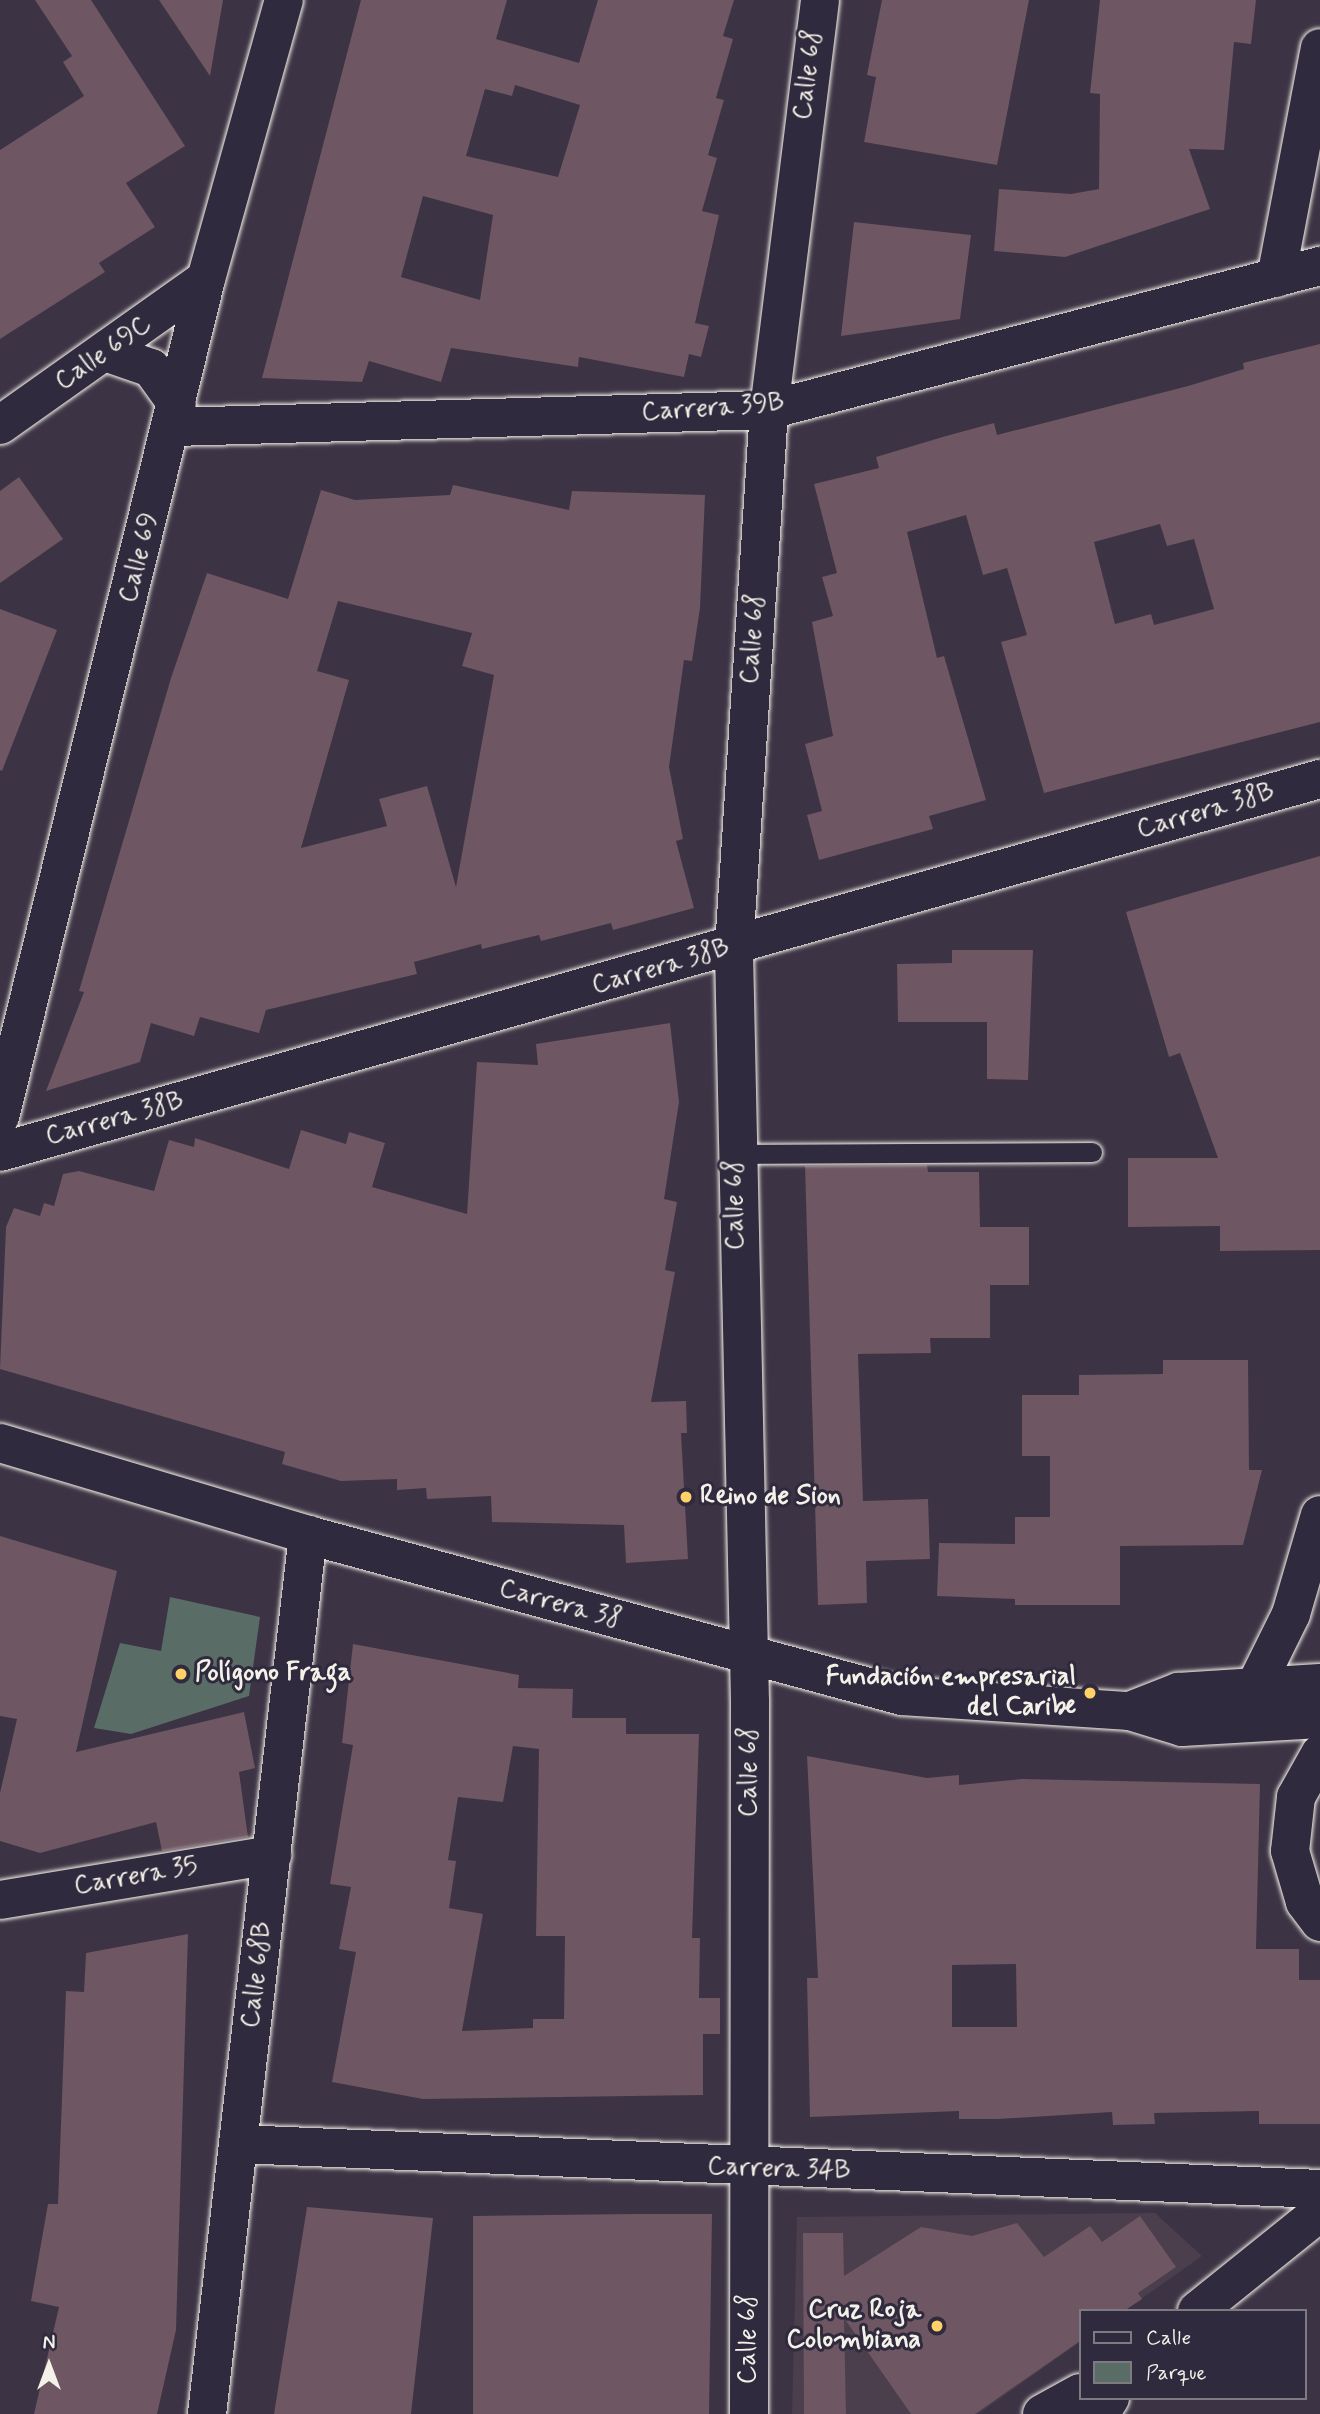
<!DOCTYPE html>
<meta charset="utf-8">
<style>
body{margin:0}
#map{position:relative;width:1320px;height:2414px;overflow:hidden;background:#3c3344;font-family:Mynerve,sans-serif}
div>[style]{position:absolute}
.built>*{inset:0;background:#4b3e4d}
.green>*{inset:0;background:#596c65}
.building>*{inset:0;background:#6e5662}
.roads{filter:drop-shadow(0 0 2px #f4f1e8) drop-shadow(0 0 2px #f4f1e8)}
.lane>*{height:19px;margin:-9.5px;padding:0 9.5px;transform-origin:9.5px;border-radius:9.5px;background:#2f2a3d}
.street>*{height:38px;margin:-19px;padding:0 19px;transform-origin:19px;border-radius:19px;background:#2f2a3d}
.secondary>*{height:38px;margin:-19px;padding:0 19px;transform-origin:19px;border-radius:19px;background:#2f2a3d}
.dots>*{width:19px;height:19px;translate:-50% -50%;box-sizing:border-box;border:4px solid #2f2a3d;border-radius:50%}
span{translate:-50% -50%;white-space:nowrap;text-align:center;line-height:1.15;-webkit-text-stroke:6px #2f2a3d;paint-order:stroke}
.street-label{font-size:26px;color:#f4f1e8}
.poi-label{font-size:26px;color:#f4f1e8;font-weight:700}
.left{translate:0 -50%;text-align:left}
.right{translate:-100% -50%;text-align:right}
.legend{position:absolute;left:1079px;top:2309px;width:228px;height:91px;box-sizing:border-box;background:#2f2a3d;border:2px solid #7e7a81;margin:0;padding:9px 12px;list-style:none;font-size:21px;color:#f4f1e8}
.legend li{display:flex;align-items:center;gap:14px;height:35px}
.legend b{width:35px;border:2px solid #7e7a81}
.north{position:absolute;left:14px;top:2330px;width:70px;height:70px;-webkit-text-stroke:5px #2f2a3d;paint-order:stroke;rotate:0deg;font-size:19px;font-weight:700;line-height:28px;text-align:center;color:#f4f1e8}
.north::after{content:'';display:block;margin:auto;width:24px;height:32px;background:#f4f1e8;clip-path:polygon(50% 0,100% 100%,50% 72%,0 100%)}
</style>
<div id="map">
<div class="built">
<i style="clip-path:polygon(1155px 2213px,1202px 2256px,1124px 2311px,1080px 2311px,1080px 2342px,978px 2414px,792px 2414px,797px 2217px)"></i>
</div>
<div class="green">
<i style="clip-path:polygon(170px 1597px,260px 1617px,249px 1696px,131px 1734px,94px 1728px,120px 1643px,161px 1651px)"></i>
</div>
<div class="building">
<i style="clip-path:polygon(35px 0,91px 0,185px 146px,126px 183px,155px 227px,99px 263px,105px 272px,0 339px,0 150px,84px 96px,63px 62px,72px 56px)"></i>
<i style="clip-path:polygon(159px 0,223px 0,210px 76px)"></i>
<i style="clip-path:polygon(evenodd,361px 0,507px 0,496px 39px,579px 63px,598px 0,734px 0,723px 36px,733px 39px,716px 98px,724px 100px,708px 155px,717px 158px,702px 211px,719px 215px,695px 323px,709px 326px,701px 357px,689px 354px,684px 377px,579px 357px,578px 367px,451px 348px,441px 382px,369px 361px,362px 382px,262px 378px,361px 0,515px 85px,580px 105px,558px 177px,466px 156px,485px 89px,512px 96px,515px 85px,361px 0,423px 196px,493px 215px,480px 300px,401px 277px,423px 196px)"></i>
<i style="clip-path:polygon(882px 0,1029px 0,997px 165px,864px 142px,876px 77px,867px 75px)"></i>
<i style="clip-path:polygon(1100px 0,1256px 0,1251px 44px,1234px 42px,1224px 150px,1189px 149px,1210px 209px,1065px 257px,994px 251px,999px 189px,1071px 194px,1099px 189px,1100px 94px,1090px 93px)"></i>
<i style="clip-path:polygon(854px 222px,971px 235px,960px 319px,841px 336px)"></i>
<i style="clip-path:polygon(evenodd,1320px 344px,1320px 722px,1044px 793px,1001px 642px,1027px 635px,1007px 568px,983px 575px,966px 515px,907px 532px,937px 658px,944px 656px,986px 800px,929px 816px,933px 829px,819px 860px,807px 815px,822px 811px,805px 744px,833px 736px,812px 622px,833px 616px,822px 577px,837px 573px,814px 484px,879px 468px,876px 457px,946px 436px,994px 423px,997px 435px,1188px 386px,1244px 369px,1243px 363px,1320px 344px,1160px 524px,1167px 546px,1194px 539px,1214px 609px,1154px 625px,1151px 614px,1115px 624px,1094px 542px,1160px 524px)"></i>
<i style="clip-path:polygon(19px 477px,63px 539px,0 583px,0 491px)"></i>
<i style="clip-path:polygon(evenodd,453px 485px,569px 510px,572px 491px,705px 495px,700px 608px,692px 661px,684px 660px,669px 767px,683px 839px,676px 841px,694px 908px,613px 930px,611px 923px,541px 941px,539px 935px,482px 949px,481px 944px,414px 962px,417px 974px,266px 1010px,259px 1033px,200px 1017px,194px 1036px,151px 1023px,140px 1062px,46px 1091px,84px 992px,79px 991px,171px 678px,207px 573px,288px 599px,321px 490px,355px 500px,450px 495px,453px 485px,338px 601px,472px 633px,462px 666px,494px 675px,456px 887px,427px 786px,379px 799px,387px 826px,301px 848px,349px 680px,317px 671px,338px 601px)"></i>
<i style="clip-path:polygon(0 609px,57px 630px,2px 771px,0 770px)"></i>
<i style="clip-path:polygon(1320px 856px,1320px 1250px,1220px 1251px,1220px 1226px,1128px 1227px,1128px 1158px,1218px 1158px,1180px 1053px,1169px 1057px,1126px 912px)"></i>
<i style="clip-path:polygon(952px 950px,1033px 950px,1028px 1080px,987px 1079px,987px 1022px,898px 1022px,897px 964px,952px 963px)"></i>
<i style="clip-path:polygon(670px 1023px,679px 1102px,664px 1199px,677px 1202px,665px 1270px,675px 1272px,651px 1402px,686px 1401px,687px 1433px,681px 1433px,688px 1559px,626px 1563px,624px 1525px,492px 1522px,491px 1496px,427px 1499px,426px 1488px,397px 1490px,397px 1479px,341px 1481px,282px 1464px,285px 1452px,0 1369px,6px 1227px,14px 1208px,40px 1216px,44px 1203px,54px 1206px,63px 1174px,79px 1171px,154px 1191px,169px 1140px,194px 1147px,195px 1138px,289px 1169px,301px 1130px,346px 1144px,349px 1132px,385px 1143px,372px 1187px,467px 1214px,477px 1062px,538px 1065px,536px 1044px)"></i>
<i style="clip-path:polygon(927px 1165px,928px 1172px,979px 1172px,980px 1227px,1029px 1227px,1029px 1285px,990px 1285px,990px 1338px,930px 1338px,931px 1353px,858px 1354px,863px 1501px,928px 1499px,930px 1559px,866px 1561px,867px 1603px,818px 1605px,805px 1166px)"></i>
<i style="clip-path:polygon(1163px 1360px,1248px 1360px,1249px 1470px,1262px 1470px,1243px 1545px,1120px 1546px,1120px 1605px,1015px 1605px,1015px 1599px,937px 1596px,939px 1543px,1015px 1544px,1015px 1517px,1050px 1517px,1050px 1456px,1022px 1456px,1022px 1395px,1079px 1395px,1079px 1375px,1163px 1374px)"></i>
<i style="clip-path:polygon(0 1536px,117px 1571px,76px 1752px,244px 1712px,255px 1768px,239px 1772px,248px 1837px,162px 1851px,156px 1822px,40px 1853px,0 1841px,0 1793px,17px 1719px,0 1716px)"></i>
<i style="clip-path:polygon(evenodd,353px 1644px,519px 1675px,518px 1688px,573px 1689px,572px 1718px,626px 1718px,626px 1734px,699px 1734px,692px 1938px,700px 1938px,699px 1998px,720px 1998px,720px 2034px,703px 2034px,703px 2095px,423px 2099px,332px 2082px,356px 1952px,339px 1949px,351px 1887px,330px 1884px,353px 1745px,342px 1743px,353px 1644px,513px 1746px,539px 1749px,536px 1936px,565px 1936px,564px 2019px,533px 2019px,533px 2028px,462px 2031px,483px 1914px,449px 1908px,456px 1861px,448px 1860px,458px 1797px,503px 1802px,513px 1746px)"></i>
<i style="clip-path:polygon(evenodd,807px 1756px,927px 1778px,959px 1775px,959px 1785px,1022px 1779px,1260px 1784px,1256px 1949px,1299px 1949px,1299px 1980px,1320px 1980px,1320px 2124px,1259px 2124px,1259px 2111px,1154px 2113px,1155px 2124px,1113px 2125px,1112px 2112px,998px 2119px,959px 2119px,959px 2111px,810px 2117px,807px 1978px,818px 1978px,807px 1756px,1016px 1964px,1017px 2027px,952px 2027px,952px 1965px,1016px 1964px)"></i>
<i style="clip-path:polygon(188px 1934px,176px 2330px,157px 2414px,34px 2414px,59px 2307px,31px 2301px,48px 2204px,58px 2204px,66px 1991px,84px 1992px,86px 1953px)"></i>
<i style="clip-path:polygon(307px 2207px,433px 2218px,411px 2414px,274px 2414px)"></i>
<i style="clip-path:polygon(633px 2214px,712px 2214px,709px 2414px,473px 2414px,473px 2216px)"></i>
<i style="clip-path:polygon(1140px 2216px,1176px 2267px,1138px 2293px,1142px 2299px,1124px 2311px,1080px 2311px,1080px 2341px,975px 2414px,911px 2414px,844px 2318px,846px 2414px,804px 2414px,803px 2233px,843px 2233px,844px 2276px,921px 2227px,972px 2236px,1017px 2223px,1044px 2257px,1090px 2226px,1102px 2242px)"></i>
</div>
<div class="roads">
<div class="lane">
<i style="left:735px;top:1154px;width:357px;rotate:-0.3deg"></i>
</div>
<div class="street">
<i style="left:1276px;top:278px;width:234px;rotate:-79.2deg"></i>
<i style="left:108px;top:353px;width:46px;rotate:19.2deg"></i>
<i style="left:151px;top:368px;width:44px;rotate:54.2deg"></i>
<i style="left:0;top:425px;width:252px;rotate:-35.3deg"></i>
<i style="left:173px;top:427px;width:596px;rotate:-1.63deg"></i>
<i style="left:769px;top:410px;width:570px;rotate:-14.65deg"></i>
<i style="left:0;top:1117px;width:863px;rotate:-76.19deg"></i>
<i style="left:206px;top:279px;width:290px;rotate:-74.4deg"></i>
<i style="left:0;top:1152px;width:1372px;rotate:-15.78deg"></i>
<i style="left:1255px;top:1687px;width:81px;rotate:-63.7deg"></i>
<i style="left:1291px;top:1614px;width:103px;rotate:-73.7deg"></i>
<i style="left:0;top:1900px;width:276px;rotate:-9.4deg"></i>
<i style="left:238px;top:2144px;width:1083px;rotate:2.38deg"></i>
<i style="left:1197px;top:2311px;width:158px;rotate:-38.8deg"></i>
<i style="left:207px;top:2414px;width:885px;rotate:-83.45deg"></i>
<i style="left:1042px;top:2414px;width:43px;rotate:-28.9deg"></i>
<i style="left:1100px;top:2414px;width:19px;rotate:-58deg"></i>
</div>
<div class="secondary">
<i style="left:0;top:1443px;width:321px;rotate:16.6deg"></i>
<i style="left:308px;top:1535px;width:615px;rotate:15.17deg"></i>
<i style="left:902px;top:1696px;width:228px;rotate:3.8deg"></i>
<i style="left:1130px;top:1711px;width:54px;rotate:17.1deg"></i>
<i style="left:1182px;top:1727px;width:138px;rotate:-3.3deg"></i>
<i style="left:1130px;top:1711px;width:52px;rotate:-21.6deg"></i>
<i style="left:1178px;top:1692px;width:142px;rotate:-3.6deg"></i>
<i style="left:1320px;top:1754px;width:49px;rotate:119.2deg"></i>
<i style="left:1296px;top:1797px;width:54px;rotate:96.3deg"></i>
<i style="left:1290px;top:1851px;width:53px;rotate:73.6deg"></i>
<i style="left:1305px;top:1902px;width:25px;rotate:53deg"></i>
<i style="left:749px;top:2414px;width:712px;rotate:-89.92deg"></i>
<i style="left:750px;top:1702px;width:754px;rotate:-91.22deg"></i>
<i style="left:734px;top:948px;width:539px;rotate:-86.28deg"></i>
<i style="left:769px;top:410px;width:413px;rotate:-82.9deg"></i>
</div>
</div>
<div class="dots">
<i style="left:686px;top:1497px;background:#ffd166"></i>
<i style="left:181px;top:1674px;background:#ffd166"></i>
<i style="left:1090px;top:1693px;background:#ffd166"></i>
<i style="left:937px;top:2326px;background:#ffd166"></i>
</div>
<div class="street-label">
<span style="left:809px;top:75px;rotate:-83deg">Calle 68</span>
<span style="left:104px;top:354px;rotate:-35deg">Calle 69C</span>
<span style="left:713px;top:409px;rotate:-4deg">Carrera 39B</span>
<span style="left:140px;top:558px;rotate:-76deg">Calle 69</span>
<span style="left:754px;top:639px;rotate:-86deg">Calle 68</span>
<span style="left:1206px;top:812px;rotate:-16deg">Carrera 38B</span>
<span style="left:661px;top:968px;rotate:-16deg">Carrera 38B</span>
<span style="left:115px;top:1120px;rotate:-15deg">Carrera 38B</span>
<span style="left:736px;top:1205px;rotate:-91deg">Calle 68</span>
<span style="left:560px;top:1605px;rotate:15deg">Carrera 38</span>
<span style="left:750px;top:1772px;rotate:-90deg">Calle 68</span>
<span style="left:136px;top:1877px;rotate:-10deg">Carrera 35</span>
<span style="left:258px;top:1975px;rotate:-83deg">Calle 68B</span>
<span style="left:779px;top:2170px;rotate:2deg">Carrera 34B</span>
<span style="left:749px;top:2339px;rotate:-90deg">Calle 68</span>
</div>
<div class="poi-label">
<span class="left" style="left:700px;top:1497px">Reino de Sion</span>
<span class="left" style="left:195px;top:1674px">Polígono Fraga</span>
<span class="right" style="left:1076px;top:1693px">Fundación empresarial<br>del Caribe</span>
<span class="right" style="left:921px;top:2326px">Cruz Roja<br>Colombiana</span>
</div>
<ul class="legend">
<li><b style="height:9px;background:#2f2a3d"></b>Calle</li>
<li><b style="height:19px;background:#596c65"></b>Parque</li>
</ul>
<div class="north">N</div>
</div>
